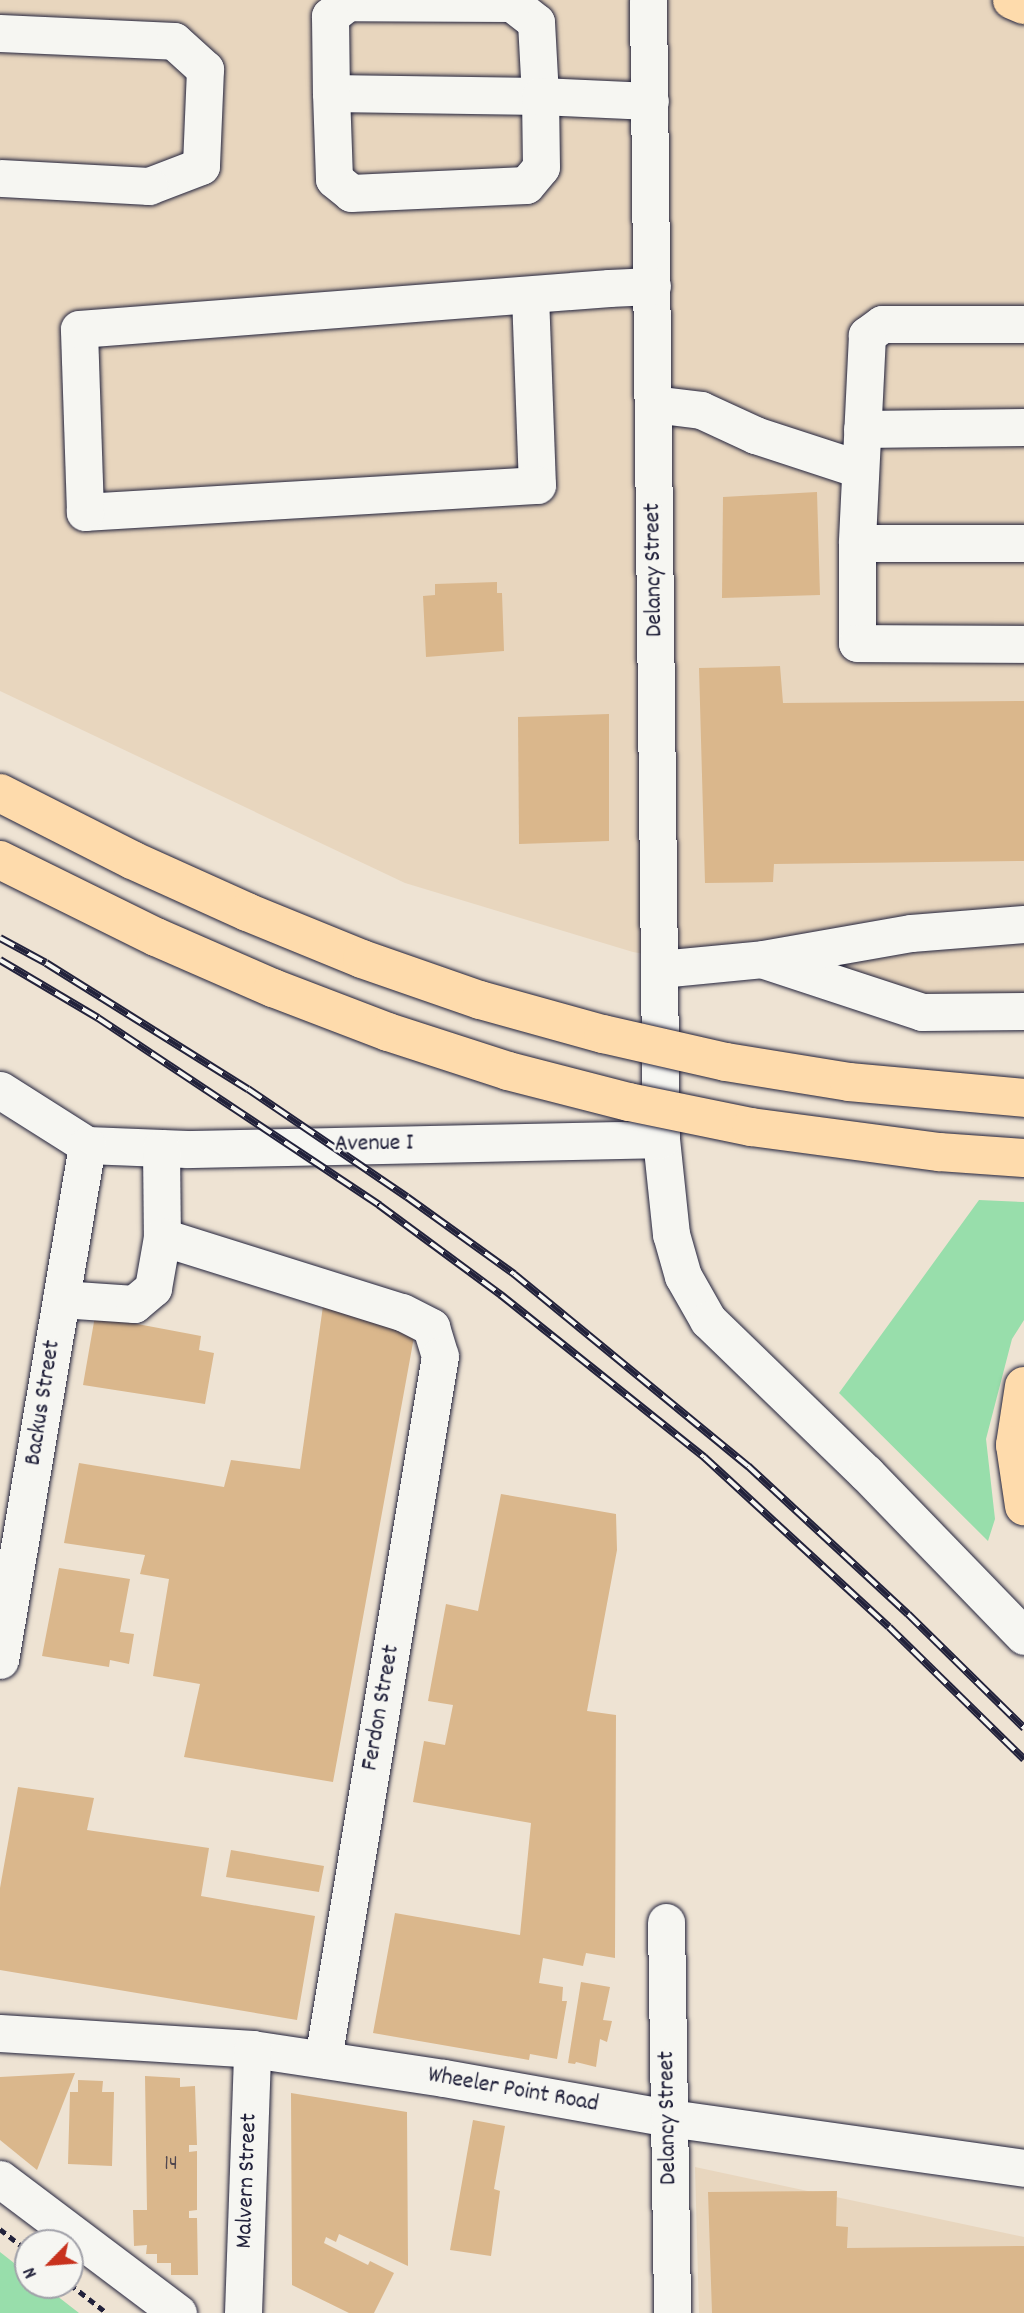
<!DOCTYPE html>
<style>
body{margin:0}
#map{position:relative;width:1024px;height:2313px;overflow:hidden;background:#eee3d3;font-family:Dekko,sans-serif}
div>[style]{position:absolute}
.built>*{inset:0;background:#e8d6be}
.green>*{inset:0;background:#98deab}
.building>*{inset:0;background:#dab78c}
.path>*{height:4.5px;margin-top:-2.25px;transform-origin:0;background:repeating-linear-gradient(90deg,#22223b 0 7px,transparent 0 12px)}
.roads{filter:drop-shadow(0 0 2px #22223b) drop-shadow(0 0 2px #22223b)}
.minor>*{height:37px;margin:-18.5px;padding:0 18.5px;transform-origin:18.5px;border-radius:18.5px;background:#f6f6f2}
.major>*{height:38px;margin:-19px;padding:0 19px;transform-origin:19px;border-radius:19px;background:#fedbac}
.highway>*{height:38px;margin:-19px;padding:0 19px;transform-origin:19px;border-radius:19px;background:#fedbac}
.rail>*{height:8px;margin-top:-4px;transform-origin:0;background:repeating-linear-gradient(90deg,#f6f6f2 0 16px,#22223b 0 32px);box-sizing:border-box;border-block:2px solid #22223b}
.bridges{filter:drop-shadow(0 0 2px #22223b) drop-shadow(0 0 2px #22223b)}
.highway-bridge>*{height:38px;margin:-19px;padding:0 19px;transform-origin:19px;border-radius:19px;background:#fedbac}
span{translate:-50% -50%;white-space:nowrap;text-align:center;line-height:1.15;-webkit-text-stroke:5px #f6f6f2;paint-order:stroke}
.number-label{font-size:21px;color:#50474f}
.number-label span{-webkit-text-stroke-width:0}
.street-label{font-size:24px;color:#22223b}
.north{position:absolute;left:14px;top:2229px;width:70px;height:70px;box-sizing:border-box;background:#f6f6f2;border:2px solid #a1a1a9;border-radius:50%;rotate:245deg;font-size:19px;font-weight:700;line-height:28px;text-align:center;color:#22223b}
.north::after{content:'';display:block;margin:auto;width:24px;height:32px;background:#c8321e;clip-path:polygon(50% 0,100% 100%,50% 72%,0 100%)}
</style>
<div id="map">
<div class="built">
<i style="clip-path:polygon(0 0,997px 0,1024px 10px,1024px 1006px,901px 1001px,633px 952px,405px 883px,0 691px)"></i>
<i style="clip-path:polygon(695px 2167px,1024px 2237px,1024px 2313px,699px 2313px)"></i>
</div>
<div class="green">
<i style="clip-path:polygon(979px 1200px,1024px 1202px,1024px 1320px,1012px 1339px,986px 1439px,995px 1519px,988px 1541px,839px 1393px)"></i>
<i style="clip-path:polygon(0 2252px,28px 2274px,28px 2285px,43px 2285px,79px 2313px,0 2313px)"></i>
</div>
<div class="building">
<i style="clip-path:polygon(817px 492px,820px 595px,722px 598px,723px 497px)"></i>
<i style="clip-path:polygon(497px 582px,497px 593px,502px 593px,504px 651px,426px 657px,423px 596px,435px 595px,435px 584px)"></i>
<i style="clip-path:polygon(780px 666px,783px 703px,1024px 701px,1024px 861px,774px 864px,773px 882px,705px 883px,699px 668px)"></i>
<i style="clip-path:polygon(609px 714px,609px 841px,519px 844px,518px 717px)"></i>
<i style="clip-path:polygon(323px 1306px,416px 1326px,333px 1782px,184px 1757px,200px 1684px,153px 1676px,169px 1579px,140px 1574px,145px 1555px,64px 1543px,79px 1463px,224px 1487px,231px 1460px,300px 1469px)"></i>
<i style="clip-path:polygon(95px 1316px,201px 1336px,199px 1350px,214px 1353px,205px 1404px,83px 1385px)"></i>
<i style="clip-path:polygon(501px 1494px,616px 1514px,617px 1550px,587px 1711px,616px 1715px,615px 1958px,586px 1953px,583px 1966px,543px 1958px,539px 1983px,563px 1987px,562px 2001px,567px 2001px,557px 2059px,530px 2054px,529px 2060px,373px 2033px,395px 1913px,520px 1935px,531px 1823px,413px 1802px,424px 1741px,445px 1745px,453px 1705px,428px 1701px,446px 1604px,478px 1611px)"></i>
<i style="clip-path:polygon(59px 1568px,130px 1579px,120px 1632px,134px 1634px,129px 1664px,110px 1660px,109px 1667px,42px 1656px)"></i>
<i style="clip-path:polygon(18px 1787px,94px 1798px,87px 1830px,209px 1848px,201px 1896px,315px 1916px,297px 2020px,0 1970px,0 1888px)"></i>
<i style="clip-path:polygon(231px 1850px,324px 1866px,319px 1892px,226px 1877px)"></i>
<i style="clip-path:polygon(581px 1982px,610px 1987px,603px 2020px,612px 2021px,607px 2042px,600px 2039px,596px 2067px,576px 2062px,575px 2064px,568px 2063px)"></i>
<i style="clip-path:polygon(75px 2073px,37px 2170px,0 2140px,0 2077px)"></i>
<i style="clip-path:polygon(145px 2076px,180px 2078px,180px 2087px,195px 2086px,197px 2145px,189px 2145px,189px 2152px,197px 2151px,197px 2210px,189px 2211px,189px 2218px,197px 2218px,198px 2275px,171px 2275px,171px 2263px,157px 2263px,157px 2254px,146px 2254px,147px 2245px,134px 2246px,133px 2210px,147px 2210px)"></i>
<i style="clip-path:polygon(78px 2080px,103px 2081px,102px 2092px,114px 2092px,112px 2166px,68px 2164px,70px 2092px,78px 2092px)"></i>
<i style="clip-path:polygon(291px 2093px,407px 2112px,408px 2266px,339px 2234px,336px 2242px,326px 2237px,324px 2243px,368px 2265px,370px 2261px,394px 2273px,374px 2313px,349px 2313px,292px 2285px)"></i>
<i style="clip-path:polygon(473px 2120px,505px 2126px,494px 2189px,500px 2191px,491px 2256px,450px 2250px)"></i>
<i style="clip-path:polygon(837px 2191px,836px 2226px,848px 2227px,847px 2248px,1024px 2246px,1024px 2313px,712px 2313px,708px 2192px)"></i>
</div>
<div class="path">
<i style="left:0;top:2229px;width:36px;rotate:38deg"></i>
<i style="left:70px;top:2284px;width:47px;rotate:38.1deg"></i>
</div>
<div class="roads">
<div class="minor">
<i style="left:648px;top:0;width:1139px;rotate:89.35deg"></i>
<i style="left:661px;top:1139px;width:96px;rotate:84deg"></i>
<i style="left:671px;top:1234px;width:44px;rotate:74.1deg"></i>
<i style="left:683px;top:1276px;width:51px;rotate:60.4deg"></i>
<i style="left:708px;top:1320px;width:220px;rotate:44.1deg"></i>
<i style="left:866px;top:1473px;width:227px;rotate:45.9deg"></i>
<i style="left:0;top:33px;width:174px;rotate:2.6deg"></i>
<i style="left:174px;top:41px;width:42px;rotate:42.1deg"></i>
<i style="left:205px;top:69px;width:97px;rotate:92.4deg"></i>
<i style="left:201px;top:166px;width:56px;rotate:159deg"></i>
<i style="left:149px;top:186px;width:149px;rotate:-176.9deg"></i>
<i style="left:331px;top:93px;width:209px;rotate:0.8deg"></i>
<i style="left:540px;top:96px;width:74px;rotate:-93.1deg"></i>
<i style="left:536px;top:22px;width:31px;rotate:-142deg"></i>
<i style="left:512px;top:3px;width:164px;rotate:-179.7deg"></i>
<i style="left:348px;top:2px;width:23px;rotate:142deg"></i>
<i style="left:330px;top:16px;width:77px;rotate:89.3deg"></i>
<i style="left:331px;top:93px;width:86px;rotate:88deg"></i>
<i style="left:334px;top:179px;width:22px;rotate:39deg"></i>
<i style="left:351px;top:193px;width:175px;rotate:-2.6deg"></i>
<i style="left:526px;top:185px;width:23px;rotate:-50deg"></i>
<i style="left:541px;top:167px;width:71px;rotate:-90.8deg"></i>
<i style="left:540px;top:96px;width:110px;rotate:2.6deg"></i>
<i style="left:530px;top:295px;width:190px;rotate:87.9deg"></i>
<i style="left:537px;top:485px;width:453px;rotate:176.6deg"></i>
<i style="left:85px;top:512px;width:183px;rotate:-91.9deg"></i>
<i style="left:79px;top:329px;width:532px;rotate:-4.42deg"></i>
<i style="left:609px;top:288px;width:43px;rotate:-2.7deg"></i>
<i style="left:1024px;top:324px;width:142px;rotate:180deg"></i>
<i style="left:882px;top:324px;width:19px;rotate:144deg"></i>
<i style="left:867px;top:335px;width:208px;rotate:92.8deg"></i>
<i style="left:857px;top:543px;width:100px;rotate:90deg"></i>
<i style="left:857px;top:643px;width:167px;rotate:0.3deg"></i>
<i style="left:653px;top:404px;width:48px;rotate:7.1deg"></i>
<i style="left:701px;top:410px;width:60px;rotate:24.8deg"></i>
<i style="left:755px;top:435px;width:109px;rotate:18.1deg"></i>
<i style="left:862px;top:429px;width:162px;rotate:-0.7deg"></i>
<i style="left:857px;top:543px;width:167px"></i>
<i style="left:767px;top:961px;width:163px;rotate:18.2deg"></i>
<i style="left:922px;top:1012px;width:102px;rotate:-0.6deg"></i>
<i style="left:660px;top:969px;width:103px;rotate:-5.5deg"></i>
<i style="left:763px;top:959px;width:150px;rotate:-10deg"></i>
<i style="left:911px;top:933px;width:113px;rotate:-4.6deg"></i>
<i style="left:0;top:1090px;width:103px;rotate:32.3deg"></i>
<i style="left:87px;top:1145px;width:100px;rotate:2.3deg"></i>
<i style="left:187px;top:1149px;width:474px;rotate:-1.2deg"></i>
<i style="left:161px;top:1148px;width:89px;rotate:89.4deg"></i>
<i style="left:61px;top:1299px;width:73px;rotate:3.9deg"></i>
<i style="left:134px;top:1304px;width:25px;rotate:-40deg"></i>
<i style="left:153px;top:1288px;width:52px;rotate:-80deg"></i>
<i style="left:162px;top:1237px;width:251px;rotate:17.4deg"></i>
<i style="left:402px;top:1312px;width:33px;rotate:27deg"></i>
<i style="left:431px;top:1327px;width:30px;rotate:73deg"></i>
<i style="left:440px;top:1356px;width:713px;rotate:99.45deg"></i>
<i style="left:0;top:1660px;width:522px;rotate:-80.41deg"></i>
<i style="left:666px;top:1922px;width:391px;rotate:89.1deg"></i>
<i style="left:0;top:2033px;width:253px;rotate:3.6deg"></i>
<i style="left:252px;top:2049px;width:194px;rotate:8.6deg"></i>
<i style="left:444px;top:2078px;width:229px;rotate:10.1deg"></i>
<i style="left:669px;top:2118px;width:359px;rotate:8deg"></i>
<i style="left:0;top:2179px;width:223px;rotate:37deg"></i>
<i style="left:243px;top:2313px;width:264px;rotate:-88deg"></i>
</div>
<div class="major">
<i style="left:1012px;top:0;width:13px;rotate:23deg"></i>
</div>
<div class="highway">
<i style="left:1024px;top:1386px;width:60px;rotate:98.7deg"></i>
<i style="left:1015px;top:1445px;width:62px;rotate:81.6deg"></i>
</div>
</div>
<div class="rail">
<i style="left:0;top:938px;width:52px;rotate:28.5deg"></i>
<i style="left:46px;top:963px;width:238px;rotate:32deg"></i>
<i style="left:248px;top:1089px;width:192px;rotate:34.2deg"></i>
<i style="left:407px;top:1197px;width:132px;rotate:35.7deg"></i>
<i style="left:514px;top:1274px;width:303px;rotate:39.4deg"></i>
<i style="left:748px;top:1466px;width:218px;rotate:42.8deg"></i>
<i style="left:908px;top:1614px;width:163px;rotate:44.5deg"></i>
<i style="left:0;top:960px;width:114px;rotate:30.6deg"></i>
<i style="left:98px;top:1018px;width:338px;rotate:33.6deg"></i>
<i style="left:379px;top:1205px;width:152px;rotate:36.4deg"></i>
<i style="left:501px;top:1295px;width:260px;rotate:38.6deg"></i>
<i style="left:704px;top:1457px;width:251px;rotate:42.6deg"></i>
<i style="left:889px;top:1627px;width:189px;rotate:44.4deg"></i>
</div>
<div class="bridges">
<div class="highway-bridge">
<i style="left:0;top:793px;width:148px;rotate:26.9deg"></i>
<i style="left:132px;top:860px;width:126px;rotate:24.3deg"></i>
<i style="left:247px;top:912px;width:124px;rotate:22.2deg"></i>
<i style="left:362px;top:959px;width:125px;rotate:19.2deg"></i>
<i style="left:480px;top:1000px;width:128px;rotate:15.5deg"></i>
<i style="left:603px;top:1034px;width:126px;rotate:12.8deg"></i>
<i style="left:726px;top:1062px;width:125px;rotate:9.2deg"></i>
<i style="left:849px;top:1082px;width:176px;rotate:5.2deg"></i>
<i style="left:0;top:860px;width:174px;rotate:26.3deg"></i>
<i style="left:156px;top:937px;width:128px;rotate:23.6deg"></i>
<i style="left:273px;top:988px;width:123px;rotate:20.9deg"></i>
<i style="left:388px;top:1032px;width:126px;rotate:18deg"></i>
<i style="left:508px;top:1071px;width:125px;rotate:14.4deg"></i>
<i style="left:629px;top:1102px;width:125px;rotate:11.6deg"></i>
<i style="left:751px;top:1127px;width:190px;rotate:7.6deg"></i>
<i style="left:939px;top:1152px;width:85px;rotate:4deg"></i>
</div>
</div>
<div class="number-label">
<span style="left:171px;top:2165px">14</span>
</div>
<div class="street-label">
<span style="left:655px;top:570px;rotate:-91deg">Delancy Street</span>
<span style="left:374px;top:1145px;rotate:-1deg">Avenue I</span>
<span style="left:44px;top:1403px;rotate:-81deg">Backus Street</span>
<span style="left:382px;top:1708px;rotate:-80deg">Ferdon Street</span>
<span style="left:513px;top:2091px;rotate:10deg">Wheeler Point Road</span>
<span style="left:669px;top:2118px;rotate:-91deg">Delancy Street</span>
<span style="left:248px;top:2181px;rotate:-88deg">Malvern Street</span>
</div>
<div class="north">N</div>
</div>
